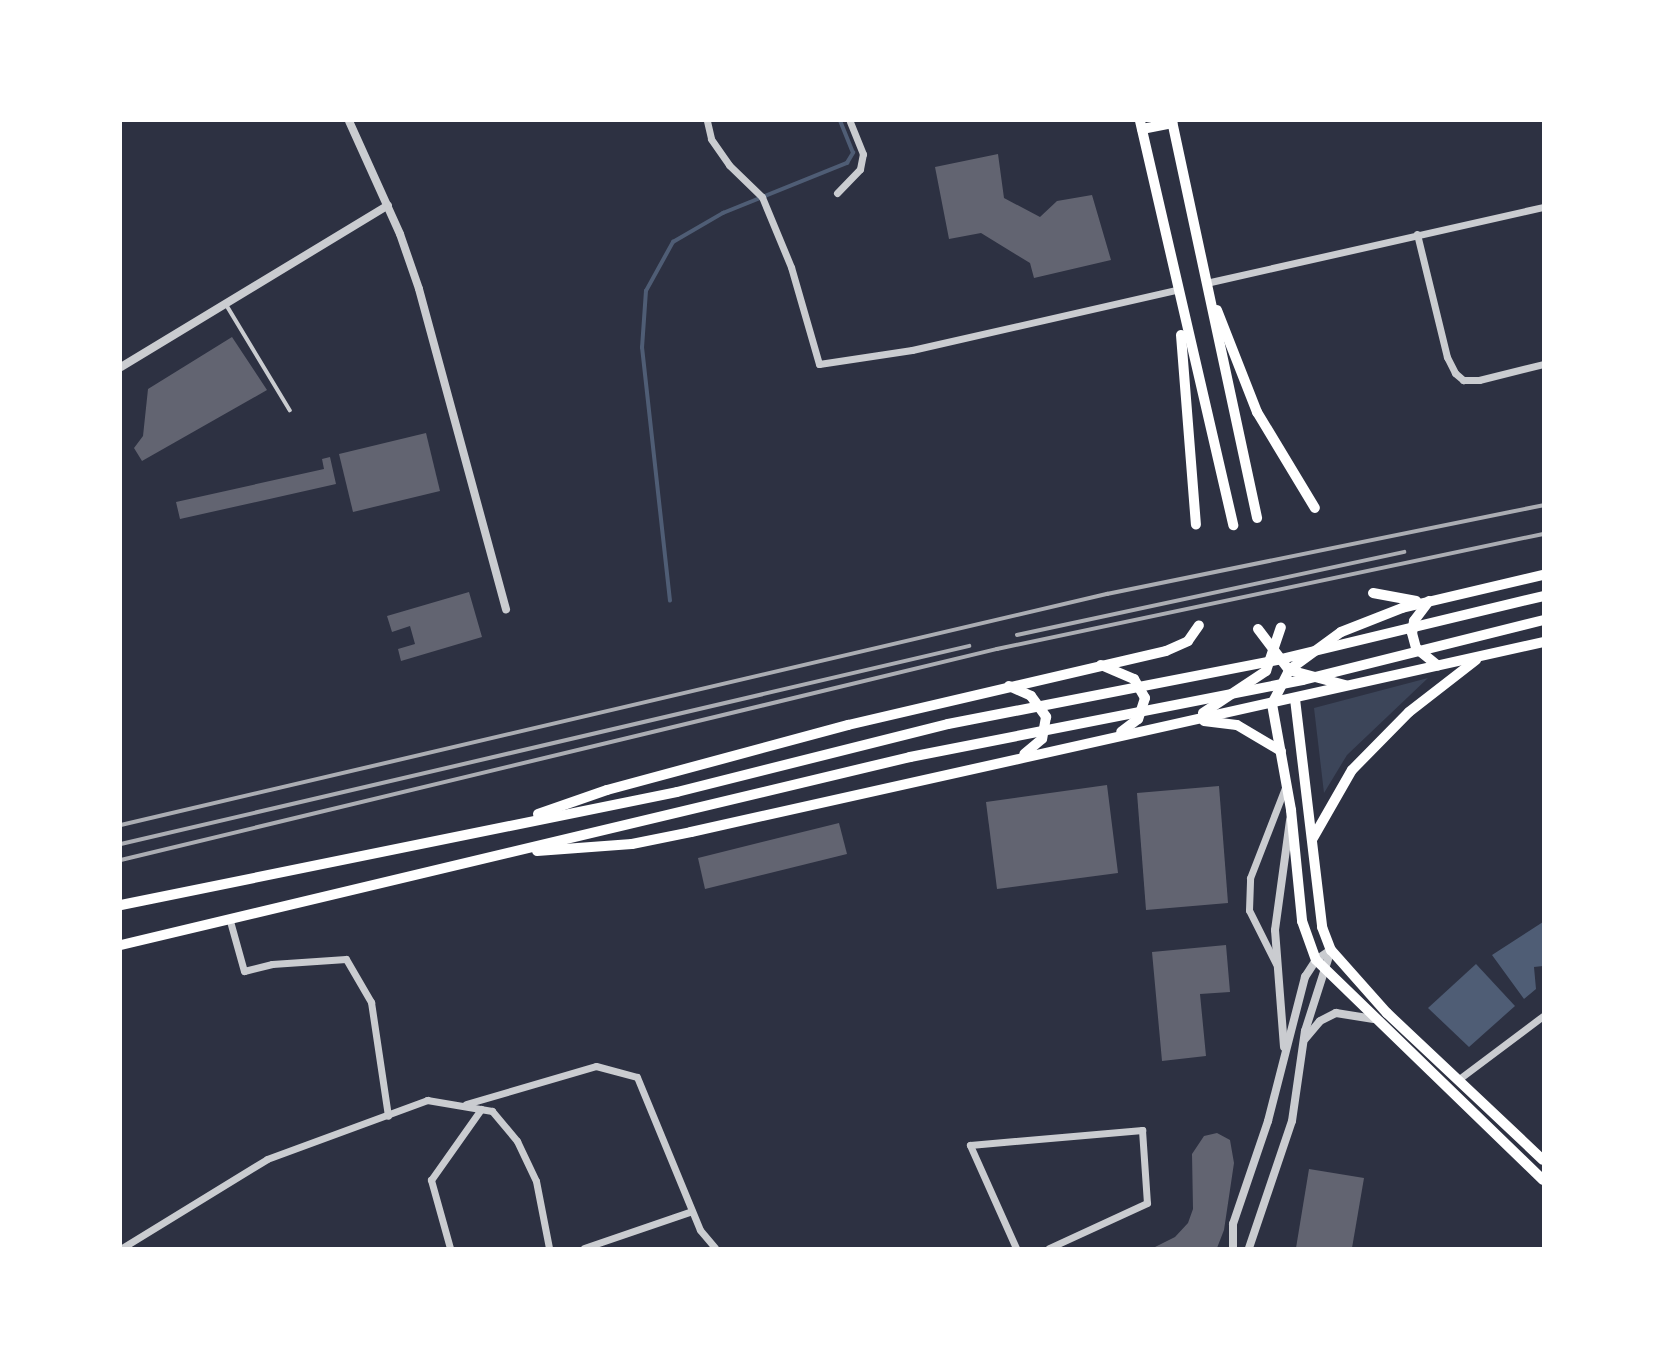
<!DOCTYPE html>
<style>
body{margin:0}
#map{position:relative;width:1664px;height:1369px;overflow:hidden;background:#2d3142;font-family:"Nunito Sans",sans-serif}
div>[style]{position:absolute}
.green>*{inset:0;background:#3c4559}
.water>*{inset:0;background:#4f5d75}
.stream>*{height:3.5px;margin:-1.75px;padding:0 1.75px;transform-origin:1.75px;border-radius:1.75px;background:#4f5d75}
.building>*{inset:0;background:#626471}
.service>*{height:3.5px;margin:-1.75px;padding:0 1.75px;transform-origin:1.75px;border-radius:1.75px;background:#caccd0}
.minor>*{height:7px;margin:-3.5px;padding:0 3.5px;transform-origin:3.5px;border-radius:3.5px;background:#caccd0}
.tertiary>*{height:8px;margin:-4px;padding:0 4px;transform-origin:4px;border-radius:4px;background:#caccd0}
.secondary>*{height:10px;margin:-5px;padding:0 5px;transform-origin:5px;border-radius:5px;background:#fff}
.trunk>*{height:10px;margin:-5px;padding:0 5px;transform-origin:5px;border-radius:5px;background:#fff}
.rail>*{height:3.5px;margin:-1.75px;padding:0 1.75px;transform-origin:1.75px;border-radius:1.75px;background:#abadb3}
span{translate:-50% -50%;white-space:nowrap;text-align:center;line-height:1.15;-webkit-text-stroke:7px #fff;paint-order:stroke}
.frame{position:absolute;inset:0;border:122px solid #fff;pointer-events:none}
</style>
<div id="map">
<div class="green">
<i style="clip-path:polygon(1428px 678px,1347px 755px,1324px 793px,1314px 708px)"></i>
</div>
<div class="water">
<i style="clip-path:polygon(1543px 922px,1543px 966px,1534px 967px,1536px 989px,1524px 999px,1492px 955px)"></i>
<i style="clip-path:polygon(1476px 964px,1515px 1006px,1469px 1047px,1428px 1008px)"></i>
</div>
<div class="stream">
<i style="left:670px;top:601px;width:255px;rotate:-96.3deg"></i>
<i style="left:642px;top:348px;width:57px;rotate:-86deg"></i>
<i style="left:646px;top:291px;width:56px;rotate:-61.1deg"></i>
<i style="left:673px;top:242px;width:58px;rotate:-30.1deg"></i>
<i style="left:723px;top:213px;width:134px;rotate:-22deg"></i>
<i style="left:847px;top:163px;width:12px;rotate:-59deg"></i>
<i style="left:853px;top:153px;width:35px;rotate:-112deg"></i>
</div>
<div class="building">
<i style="clip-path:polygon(998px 154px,1004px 198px,1040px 217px,1057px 201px,1092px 195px,1111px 260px,1034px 278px,1030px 263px,981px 233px,949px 239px,935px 167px)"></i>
<i style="clip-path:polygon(232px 337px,267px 390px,142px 461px,134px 448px,143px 436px,148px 389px)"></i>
<i style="clip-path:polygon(426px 433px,440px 491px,353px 512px,339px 454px)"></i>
<i style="clip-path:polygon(330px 457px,336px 484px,180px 519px,176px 502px,324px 469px,322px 459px)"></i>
<i style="clip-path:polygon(469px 592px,482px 637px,401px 661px,398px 649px,415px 644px,410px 626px,392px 632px,387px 616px)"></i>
<i style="clip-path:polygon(1107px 785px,1118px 873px,997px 889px,986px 802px)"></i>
<i style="clip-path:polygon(1219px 786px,1228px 903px,1146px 910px,1137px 793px)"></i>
<i style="clip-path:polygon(839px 823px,847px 854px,705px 889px,698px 858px)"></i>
<i style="clip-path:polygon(1226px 945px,1230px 992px,1200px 994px,1206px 1056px,1162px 1061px,1152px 952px)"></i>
<i style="clip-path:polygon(1217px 1133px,1230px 1140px,1234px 1163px,1224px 1230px,1217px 1248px,1153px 1248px,1175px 1237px,1188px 1223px,1193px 1209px,1192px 1154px,1204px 1136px)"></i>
<i style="clip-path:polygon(1309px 1169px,1364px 1178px,1352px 1248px,1296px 1248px)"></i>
</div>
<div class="service">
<i style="left:226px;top:304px;width:124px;rotate:58.9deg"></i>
</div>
<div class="minor">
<i style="left:707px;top:121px;width:18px;rotate:77deg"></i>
<i style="left:711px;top:139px;width:32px;rotate:55deg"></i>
<i style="left:729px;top:165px;width:46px;rotate:44.1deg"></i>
<i style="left:762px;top:197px;width:76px;rotate:67.5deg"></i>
<i style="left:791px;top:267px;width:101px;rotate:73.9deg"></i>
<i style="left:819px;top:364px;width:94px;rotate:-8.6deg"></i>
<i style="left:912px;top:350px;width:271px;rotate:-12.8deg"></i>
<i style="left:837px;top:193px;width:33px;rotate:-46deg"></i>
<i style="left:860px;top:169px;width:15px;rotate:-79deg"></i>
<i style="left:863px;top:154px;width:35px;rotate:-112deg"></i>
<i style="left:1417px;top:234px;width:127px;rotate:76.3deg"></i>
<i style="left:1447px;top:357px;width:18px;rotate:63deg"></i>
<i style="left:1455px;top:373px;width:11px;rotate:41deg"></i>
<i style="left:1463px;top:380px;width:16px"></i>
<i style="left:1479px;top:380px;width:66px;rotate:-14deg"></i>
<i style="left:1206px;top:283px;width:345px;rotate:-12.7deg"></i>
<i style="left:230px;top:921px;width:52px;rotate:74.4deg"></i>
<i style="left:244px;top:971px;width:29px;rotate:-14deg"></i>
<i style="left:272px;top:964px;width:74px;rotate:-3.9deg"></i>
<i style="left:346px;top:959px;width:50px;rotate:59.8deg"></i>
<i style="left:371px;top:1002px;width:115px;rotate:81.5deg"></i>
<i style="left:1276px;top:964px;width:60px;rotate:-116.6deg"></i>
<i style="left:1249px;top:910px;width:32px;rotate:-88deg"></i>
<i style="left:1250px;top:878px;width:100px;rotate:-68.8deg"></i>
<i style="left:1459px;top:1079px;width:105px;rotate:-36.9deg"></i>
<i style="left:466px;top:1104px;width:135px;rotate:-16.3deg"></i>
<i style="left:596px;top:1066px;width:42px;rotate:15deg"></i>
<i style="left:637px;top:1077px;width:165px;rotate:67.6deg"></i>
<i style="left:700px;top:1230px;width:23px;rotate:50deg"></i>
<i style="left:122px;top:1248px;width:170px;rotate:-31.5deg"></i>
<i style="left:267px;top:1159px;width:171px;rotate:-20.2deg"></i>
<i style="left:427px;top:1100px;width:66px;rotate:9.6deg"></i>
<i style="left:492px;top:1111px;width:39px;rotate:50deg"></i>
<i style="left:517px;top:1141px;width:44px;rotate:64.6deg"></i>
<i style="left:536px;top:1181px;width:68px;rotate:79deg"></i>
<i style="left:450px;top:1248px;width:71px;rotate:-105.6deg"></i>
<i style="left:431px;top:1180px;width:87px;rotate:-54.8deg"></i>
<i style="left:584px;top:1248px;width:114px;rotate:-18.9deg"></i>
<i style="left:1016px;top:1248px;width:113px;rotate:-114.1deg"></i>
<i style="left:970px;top:1145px;width:173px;rotate:-5deg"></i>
<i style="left:1142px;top:1130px;width:73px;rotate:86.1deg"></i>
<i style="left:1147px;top:1203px;width:108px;rotate:155.3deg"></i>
</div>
<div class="tertiary">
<i style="left:349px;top:121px;width:124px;rotate:65.7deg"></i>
<i style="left:400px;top:234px;width:58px;rotate:70.9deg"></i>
<i style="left:419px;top:289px;width:332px;rotate:74.8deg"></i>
<i style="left:121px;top:367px;width:312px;rotate:-31.2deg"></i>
<i style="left:1305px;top:1039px;width:23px;rotate:-50deg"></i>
<i style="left:1320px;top:1021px;width:18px;rotate:-27deg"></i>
<i style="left:1336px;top:1013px;width:38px;rotate:9deg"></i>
<i style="left:1284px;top:1047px;width:117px;rotate:-94.4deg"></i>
<i style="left:1275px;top:930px;width:111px;rotate:-82.2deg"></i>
<i style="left:1233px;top:1248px;width:24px;rotate:-90deg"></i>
<i style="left:1233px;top:1224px;width:109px;rotate:-71.2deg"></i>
<i style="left:1268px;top:1121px;width:149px;rotate:-75.6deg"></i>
<i style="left:1305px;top:977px;width:20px;rotate:-57deg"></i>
<i style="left:1316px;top:960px;width:18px;rotate:-34deg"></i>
<i style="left:1249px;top:1248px;width:134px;rotate:-71.3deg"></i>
<i style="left:1292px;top:1121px;width:91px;rotate:-81.8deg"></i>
<i style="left:1305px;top:1031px;width:85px;rotate:-72.2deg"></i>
</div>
<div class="secondary">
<i style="left:1295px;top:699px;width:230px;rotate:83.2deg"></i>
<i style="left:1322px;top:927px;width:25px;rotate:69deg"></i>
<i style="left:1331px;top:950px;width:84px;rotate:48.4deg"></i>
<i style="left:1387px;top:1013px;width:214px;rotate:43.3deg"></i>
<i style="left:1272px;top:704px;width:108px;rotate:79.8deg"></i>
<i style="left:1291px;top:810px;width:112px;rotate:84.3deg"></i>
<i style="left:1302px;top:921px;width:41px;rotate:70.3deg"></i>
<i style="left:1316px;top:960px;width:316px;rotate:44.1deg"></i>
</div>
<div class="trunk">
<i style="left:1140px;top:121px;width:415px;rotate:77deg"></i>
<i style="left:1172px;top:121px;width:406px;rotate:77.9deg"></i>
<i style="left:1142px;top:129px;width:31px;rotate:-11deg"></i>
<i style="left:1217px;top:310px;width:110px;rotate:68.6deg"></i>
<i style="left:1257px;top:412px;width:112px;rotate:58.9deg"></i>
<i style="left:1181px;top:335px;width:190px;rotate:85.5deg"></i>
<i style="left:1373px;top:593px;width:44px;rotate:10.5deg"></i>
<i style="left:1429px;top:601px;width:25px;rotate:127deg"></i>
<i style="left:1414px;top:621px;width:12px;rotate:99deg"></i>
<i style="left:1412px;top:633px;width:16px;rotate:75deg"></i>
<i style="left:1416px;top:648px;width:28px;rotate:39deg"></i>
<i style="left:1258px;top:629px;width:51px;rotate:52.9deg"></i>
<i style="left:1289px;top:670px;width:58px;rotate:15deg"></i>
<i style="left:1101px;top:665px;width:36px;rotate:23deg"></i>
<i style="left:1134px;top:679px;width:22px;rotate:60deg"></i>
<i style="left:1145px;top:698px;width:22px;rotate:108deg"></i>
<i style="left:1138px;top:719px;width:21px;rotate:143deg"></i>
<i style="left:1009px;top:686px;width:24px;rotate:24deg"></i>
<i style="left:1031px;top:696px;width:26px;rotate:54deg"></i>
<i style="left:1046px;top:717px;width:22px;rotate:100deg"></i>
<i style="left:1042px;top:739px;width:23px;rotate:140deg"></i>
<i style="left:1272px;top:704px;width:38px;rotate:-63deg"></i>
<i style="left:1289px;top:670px;width:64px;rotate:-36.2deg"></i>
<i style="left:1341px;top:632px;width:66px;rotate:-21.5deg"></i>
<i style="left:1402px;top:608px;width:145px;rotate:-13.2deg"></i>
<i style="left:1203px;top:713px;width:76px;rotate:-33.7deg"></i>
<i style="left:1266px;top:671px;width:46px;rotate:-71.2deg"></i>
<i style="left:1204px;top:721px;width:33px;rotate:7deg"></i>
<i style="left:1237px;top:725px;width:51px;rotate:30.6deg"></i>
<i style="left:538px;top:814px;width:73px;rotate:-19.2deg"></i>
<i style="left:607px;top:790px;width:250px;rotate:-15.1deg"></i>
<i style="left:848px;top:725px;width:326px;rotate:-13.1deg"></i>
<i style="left:1166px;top:651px;width:24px;rotate:-24deg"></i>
<i style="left:1188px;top:641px;width:19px;rotate:-55deg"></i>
<i style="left:1313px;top:838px;width:78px;rotate:-60.2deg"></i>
<i style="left:1352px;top:770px;width:81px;rotate:-45.5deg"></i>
<i style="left:1409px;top:712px;width:85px;rotate:-37.8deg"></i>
<i style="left:537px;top:851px;width:95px;rotate:-4.2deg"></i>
<i style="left:632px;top:844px;width:60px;rotate:-11.5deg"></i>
<i style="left:691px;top:832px;width:873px;rotate:-12.57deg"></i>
<i style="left:121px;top:905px;width:567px;rotate:-11.49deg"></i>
<i style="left:677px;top:792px;width:279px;rotate:-14.1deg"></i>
<i style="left:948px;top:724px;width:335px;rotate:-11deg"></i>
<i style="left:1277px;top:660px;width:274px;rotate:-13.5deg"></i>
<i style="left:121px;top:945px;width:811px;rotate:-13.4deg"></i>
<i style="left:910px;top:757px;width:400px;rotate:-11.1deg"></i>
<i style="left:1303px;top:680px;width:247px;rotate:-14deg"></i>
</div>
<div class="rail">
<i style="left:1017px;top:635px;width:396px;rotate:-12.1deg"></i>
<i style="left:121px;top:825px;width:1013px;rotate:-13.19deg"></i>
<i style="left:1107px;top:594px;width:445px;rotate:-11.5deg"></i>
<i style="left:121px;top:844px;width:871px;rotate:-13.14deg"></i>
<i style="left:121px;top:860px;width:901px;rotate:-13.54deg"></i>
<i style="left:997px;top:649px;width:558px;rotate:-11.89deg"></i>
</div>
<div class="frame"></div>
</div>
